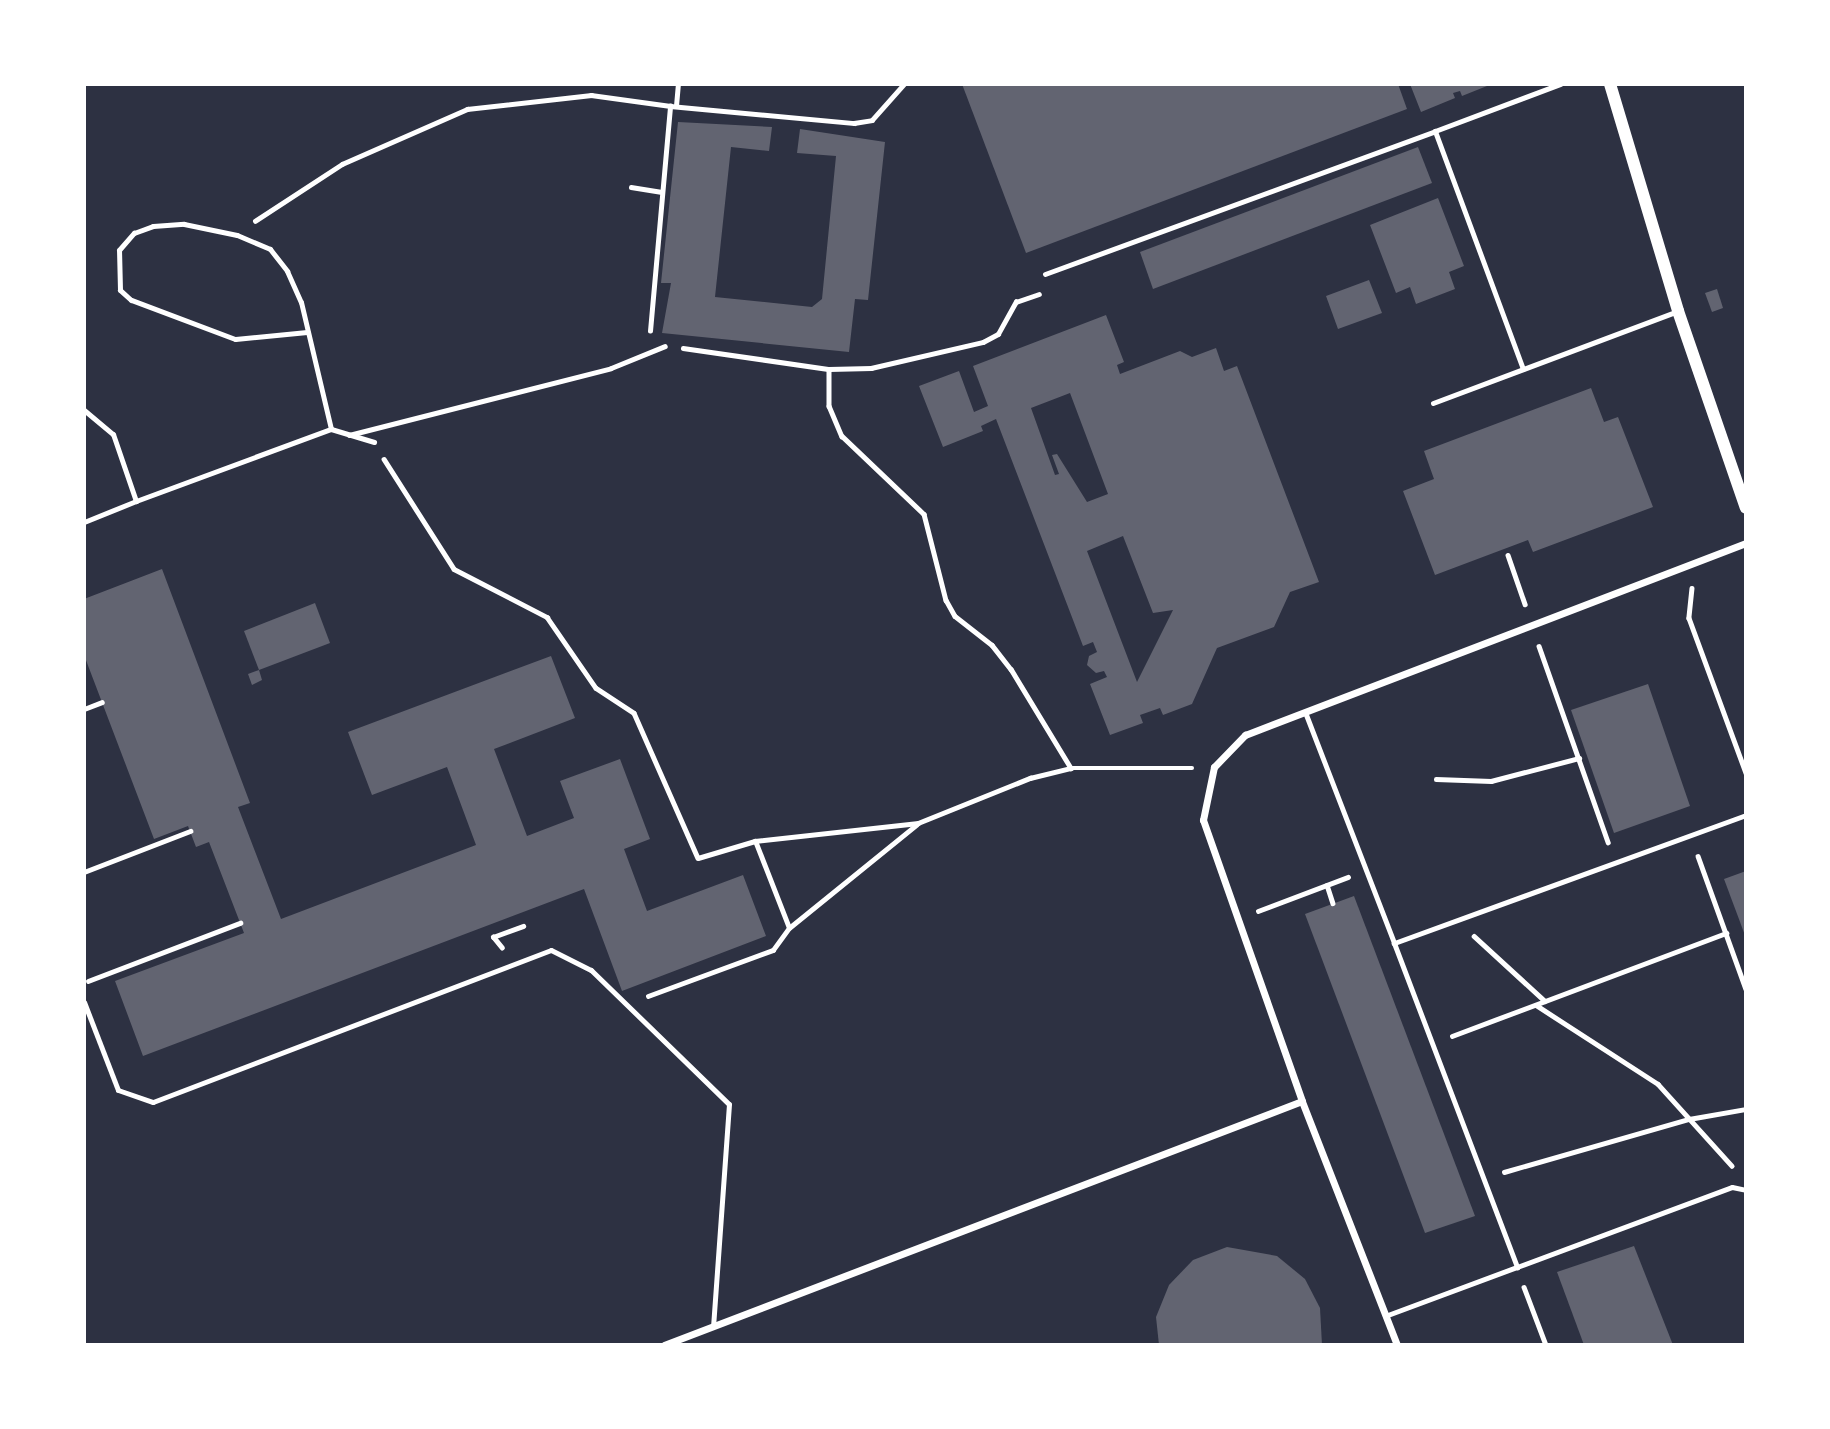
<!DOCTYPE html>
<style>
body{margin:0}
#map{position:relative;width:1830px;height:1429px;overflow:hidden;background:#2d3142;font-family:"Noto Sans",sans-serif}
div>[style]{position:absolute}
.building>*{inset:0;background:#626471}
.path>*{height:4.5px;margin:-2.25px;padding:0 2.25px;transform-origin:2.25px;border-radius:2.25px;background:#fff}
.service>*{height:5px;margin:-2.5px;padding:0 2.5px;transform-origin:2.5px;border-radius:2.5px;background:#fff}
.minor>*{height:7px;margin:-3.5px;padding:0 3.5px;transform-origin:3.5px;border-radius:3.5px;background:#fff}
.tertiary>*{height:12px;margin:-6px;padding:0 6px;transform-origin:6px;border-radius:6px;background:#fff}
span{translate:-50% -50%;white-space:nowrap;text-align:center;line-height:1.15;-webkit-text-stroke:5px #fff;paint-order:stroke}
.frame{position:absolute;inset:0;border:86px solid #fff;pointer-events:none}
</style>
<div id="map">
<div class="building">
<i style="clip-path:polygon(962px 84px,1398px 84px,1407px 109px,1026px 253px)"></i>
<i style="clip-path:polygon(1410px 84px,1492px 84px,1462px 96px,1460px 91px,1453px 93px,1455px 98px,1421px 112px)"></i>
<i style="clip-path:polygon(678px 122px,772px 127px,769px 151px,731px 147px,715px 297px,812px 307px,822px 299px,836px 156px,797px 153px,800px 129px,885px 142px,868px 300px,855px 299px,849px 352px,662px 333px,671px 283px,661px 283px)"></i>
<i style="clip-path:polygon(1418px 147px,1432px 183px,1153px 289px,1140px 252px)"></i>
<i style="clip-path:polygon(1438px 198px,1464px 266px,1449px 272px,1455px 289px,1416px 304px,1410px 287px,1396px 293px,1370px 225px)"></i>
<i style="clip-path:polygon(1369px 280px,1382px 313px,1338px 329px,1326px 296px)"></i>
<i style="clip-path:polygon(1717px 289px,1723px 308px,1712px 312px,1705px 293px)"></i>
<i style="clip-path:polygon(evenodd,1106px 315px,1124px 362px,1117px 365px,1120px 374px,1180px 351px,1192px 357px,1216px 348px,1224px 371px,1237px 366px,1319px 582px,1290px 592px,1274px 627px,1217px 648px,1192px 704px,1163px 715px,1160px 708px,1140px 715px,1143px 723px,1110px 735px,1090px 684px,1107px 677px,1104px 671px,1096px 673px,1087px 665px,1089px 656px,1097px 652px,1093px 642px,1083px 646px,996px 419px,981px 426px,983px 431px,943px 447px,919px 386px,959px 371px,974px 412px,988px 406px,973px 366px,1106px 315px,1070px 393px,1108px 494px,1087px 502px,1057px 454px,1052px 455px,1059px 474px,1055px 475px,1031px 408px,1070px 393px,1106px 315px,1123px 536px,1153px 613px,1173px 610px,1137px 682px,1087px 551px,1123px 536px)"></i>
<i style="clip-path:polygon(1591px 388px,1604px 422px,1618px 417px,1653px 507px,1533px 552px,1528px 540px,1435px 575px,1403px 491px,1434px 479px,1424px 451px)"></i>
<i style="clip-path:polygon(162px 569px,250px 803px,238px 807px,281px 919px,476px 845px,447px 767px,372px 795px,348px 732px,551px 656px,575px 718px,494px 749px,527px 836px,574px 818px,560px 781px,620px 759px,650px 839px,624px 849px,647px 911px,743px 875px,766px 936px,622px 991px,584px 889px,143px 1056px,115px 981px,244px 933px,209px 842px,196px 847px,188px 826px,154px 839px,84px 655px,84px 599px)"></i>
<i style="clip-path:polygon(315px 603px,330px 643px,259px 670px,244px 631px)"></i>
<i style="clip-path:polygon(259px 670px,262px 680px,252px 685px,248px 674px)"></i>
<i style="clip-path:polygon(1648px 684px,1690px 806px,1614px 833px,1571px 710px)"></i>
<i style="clip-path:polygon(1746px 871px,1746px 938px,1724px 879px)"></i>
<i style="clip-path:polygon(1354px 896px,1475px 1216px,1425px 1233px,1305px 914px)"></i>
<i style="clip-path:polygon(1634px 1246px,1673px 1345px,1584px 1345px,1557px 1272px)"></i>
<i style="clip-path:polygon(1227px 1247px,1277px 1256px,1305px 1279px,1320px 1308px,1322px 1345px,1159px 1345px,1156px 1317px,1169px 1285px,1193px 1260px)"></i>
</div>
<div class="path">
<i style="left:676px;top:106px;width:22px;rotate:-85deg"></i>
<i style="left:631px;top:187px;width:31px;rotate:9deg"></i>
<i style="left:255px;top:221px;width:104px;rotate:-33.2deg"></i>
<i style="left:342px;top:164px;width:137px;rotate:-23.7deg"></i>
<i style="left:467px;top:109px;width:125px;rotate:-6.4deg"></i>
<i style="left:591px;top:95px;width:80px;rotate:7.9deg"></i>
<i style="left:650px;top:331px;width:226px;rotate:-84.9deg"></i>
<i style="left:670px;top:106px;width:185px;rotate:5.3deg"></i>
<i style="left:854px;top:123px;width:18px;rotate:-9deg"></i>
<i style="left:872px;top:120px;width:48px;rotate:-48.4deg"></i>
<i style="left:683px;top:348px;width:148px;rotate:8.2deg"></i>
<i style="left:829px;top:369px;width:42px;rotate:-1.4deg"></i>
<i style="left:871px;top:368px;width:115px;rotate:-13.1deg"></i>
<i style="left:983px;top:342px;width:17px;rotate:-28deg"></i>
<i style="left:998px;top:334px;width:37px;rotate:-61deg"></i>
<i style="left:1016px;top:302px;width:24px;rotate:-19deg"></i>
<i style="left:829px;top:369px;width:37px;rotate:90deg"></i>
<i style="left:829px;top:406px;width:33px;rotate:67deg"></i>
<i style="left:842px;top:436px;width:113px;rotate:43.6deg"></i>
<i style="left:924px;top:514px;width:89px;rotate:75.7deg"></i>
<i style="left:946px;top:600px;width:18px;rotate:61deg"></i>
<i style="left:955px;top:616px;width:47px;rotate:38.1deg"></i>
<i style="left:992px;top:645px;width:31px;rotate:52deg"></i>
<i style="left:1011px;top:669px;width:116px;rotate:58.8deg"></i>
<i style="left:384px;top:459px;width:130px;rotate:57.5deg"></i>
<i style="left:454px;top:569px;width:105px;rotate:27.3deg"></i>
<i style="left:547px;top:617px;width:86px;rotate:55.4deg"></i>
<i style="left:596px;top:688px;width:45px;rotate:33.3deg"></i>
<i style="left:634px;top:713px;width:158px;rotate:66.2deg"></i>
<i style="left:698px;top:858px;width:59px;rotate:-16.6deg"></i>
<i style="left:755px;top:841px;width:164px;rotate:-6.3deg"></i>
<i style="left:918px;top:823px;width:121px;rotate:-21.9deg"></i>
<i style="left:1030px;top:778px;width:42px;rotate:-13.7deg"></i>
<i style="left:1071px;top:768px;width:121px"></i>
<i style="left:1508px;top:555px;width:52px;rotate:70.9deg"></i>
<i style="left:1692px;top:588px;width:30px;rotate:96deg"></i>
<i style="left:1689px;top:618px;width:165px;rotate:69.8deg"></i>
<i style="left:1539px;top:646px;width:208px;rotate:70.6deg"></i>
<i style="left:1436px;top:779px;width:55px;rotate:2.1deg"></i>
<i style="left:1491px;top:781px;width:91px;rotate:-14.6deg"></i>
<i style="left:1698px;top:856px;width:141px;rotate:70.2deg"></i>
<i style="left:84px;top:872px;width:114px;rotate:-21.1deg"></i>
<i style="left:1327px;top:885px;width:19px;rotate:72deg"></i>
<i style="left:1258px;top:911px;width:96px;rotate:-20.7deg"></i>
<i style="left:789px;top:928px;width:164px;rotate:-39deg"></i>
<i style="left:1474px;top:936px;width:96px;rotate:42.5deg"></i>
<i style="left:502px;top:948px;width:14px;rotate:-129deg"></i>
<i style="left:493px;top:937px;width:32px;rotate:-20deg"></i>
<i style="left:88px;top:981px;width:163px;rotate:-20.9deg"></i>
<i style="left:648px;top:996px;width:133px;rotate:-20.2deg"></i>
<i style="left:773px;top:950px;width:27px;rotate:-54deg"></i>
<i style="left:789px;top:928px;width:93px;rotate:-111.3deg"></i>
<i style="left:1536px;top:1005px;width:145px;rotate:32.9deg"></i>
<i style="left:1658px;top:1084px;width:110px;rotate:47.9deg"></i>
<i style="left:1452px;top:1036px;width:293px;rotate:-20.6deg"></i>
<i style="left:1504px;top:1172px;width:192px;rotate:-16deg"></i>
<i style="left:1689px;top:1119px;width:58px;rotate:-10deg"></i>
<i style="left:1524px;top:1287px;width:62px;rotate:69.2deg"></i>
</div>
<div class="service">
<i style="left:1045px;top:274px;width:415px;rotate:-20.1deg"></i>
<i style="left:307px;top:332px;width:72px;rotate:174.4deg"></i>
<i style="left:235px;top:339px;width:111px;rotate:-159.4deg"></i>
<i style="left:131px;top:300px;width:15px;rotate:-138deg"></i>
<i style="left:120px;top:290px;width:40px;rotate:-91.4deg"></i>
<i style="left:119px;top:250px;width:23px;rotate:-49deg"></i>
<i style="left:134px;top:233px;width:20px;rotate:-20deg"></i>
<i style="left:153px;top:226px;width:31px;rotate:-4deg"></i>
<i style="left:184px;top:224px;width:54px;rotate:11.7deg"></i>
<i style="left:237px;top:235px;width:36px;rotate:23deg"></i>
<i style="left:270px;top:249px;width:28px;rotate:52deg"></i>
<i style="left:287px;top:271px;width:34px;rotate:66deg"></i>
<i style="left:301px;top:302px;width:130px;rotate:76.7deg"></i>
<i style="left:1523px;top:369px;width:254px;rotate:-110.3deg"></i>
<i style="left:1435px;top:131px;width:134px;rotate:-20.6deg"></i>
<i style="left:1433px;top:403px;width:262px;rotate:-20.6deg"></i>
<i style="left:84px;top:410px;width:38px;rotate:40deg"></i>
<i style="left:113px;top:434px;width:71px;rotate:71.1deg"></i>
<i style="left:136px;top:501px;width:56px;rotate:158deg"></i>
<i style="left:349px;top:435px;width:270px;rotate:-14.3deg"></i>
<i style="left:611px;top:368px;width:58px;rotate:-22.2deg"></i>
<i style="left:136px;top:501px;width:208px;rotate:-20.3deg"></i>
<i style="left:331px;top:429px;width:45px;rotate:16.8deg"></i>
<i style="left:84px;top:709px;width:19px;rotate:-21deg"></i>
<i style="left:1305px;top:712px;width:248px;rotate:68.9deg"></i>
<i style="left:1746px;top:815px;width:375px;rotate:160deg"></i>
<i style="left:1394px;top:943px;width:347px;rotate:69.2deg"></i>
<i style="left:1517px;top:1267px;width:229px;rotate:-20.4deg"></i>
<i style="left:1732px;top:1187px;width:14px;rotate:12deg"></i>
<i style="left:84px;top:1002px;width:94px;rotate:68.9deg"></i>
<i style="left:118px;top:1090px;width:37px;rotate:19deg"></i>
<i style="left:153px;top:1102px;width:426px;rotate:-20.9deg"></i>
<i style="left:551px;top:950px;width:45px;rotate:26.6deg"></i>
<i style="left:591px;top:970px;width:192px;rotate:44.2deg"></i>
<i style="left:729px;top:1104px;width:223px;rotate:94.1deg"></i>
<i style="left:1385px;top:1316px;width:141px;rotate:-20.4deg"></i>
</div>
<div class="minor">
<i style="left:664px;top:1345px;width:683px;rotate:-20.93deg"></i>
<i style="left:1397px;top:1345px;width:262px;rotate:-111.3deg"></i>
<i style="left:1302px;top:1101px;width:298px;rotate:-109.4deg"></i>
<i style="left:1203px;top:820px;width:54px;rotate:-78.3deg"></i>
<i style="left:1214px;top:767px;width:45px;rotate:-45.9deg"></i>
<i style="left:1245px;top:735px;width:537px;rotate:-20.97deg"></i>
</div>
<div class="tertiary">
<i style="left:1610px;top:84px;width:237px;rotate:73.3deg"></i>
<i style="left:1678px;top:311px;width:208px;rotate:71deg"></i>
</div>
<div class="frame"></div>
</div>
